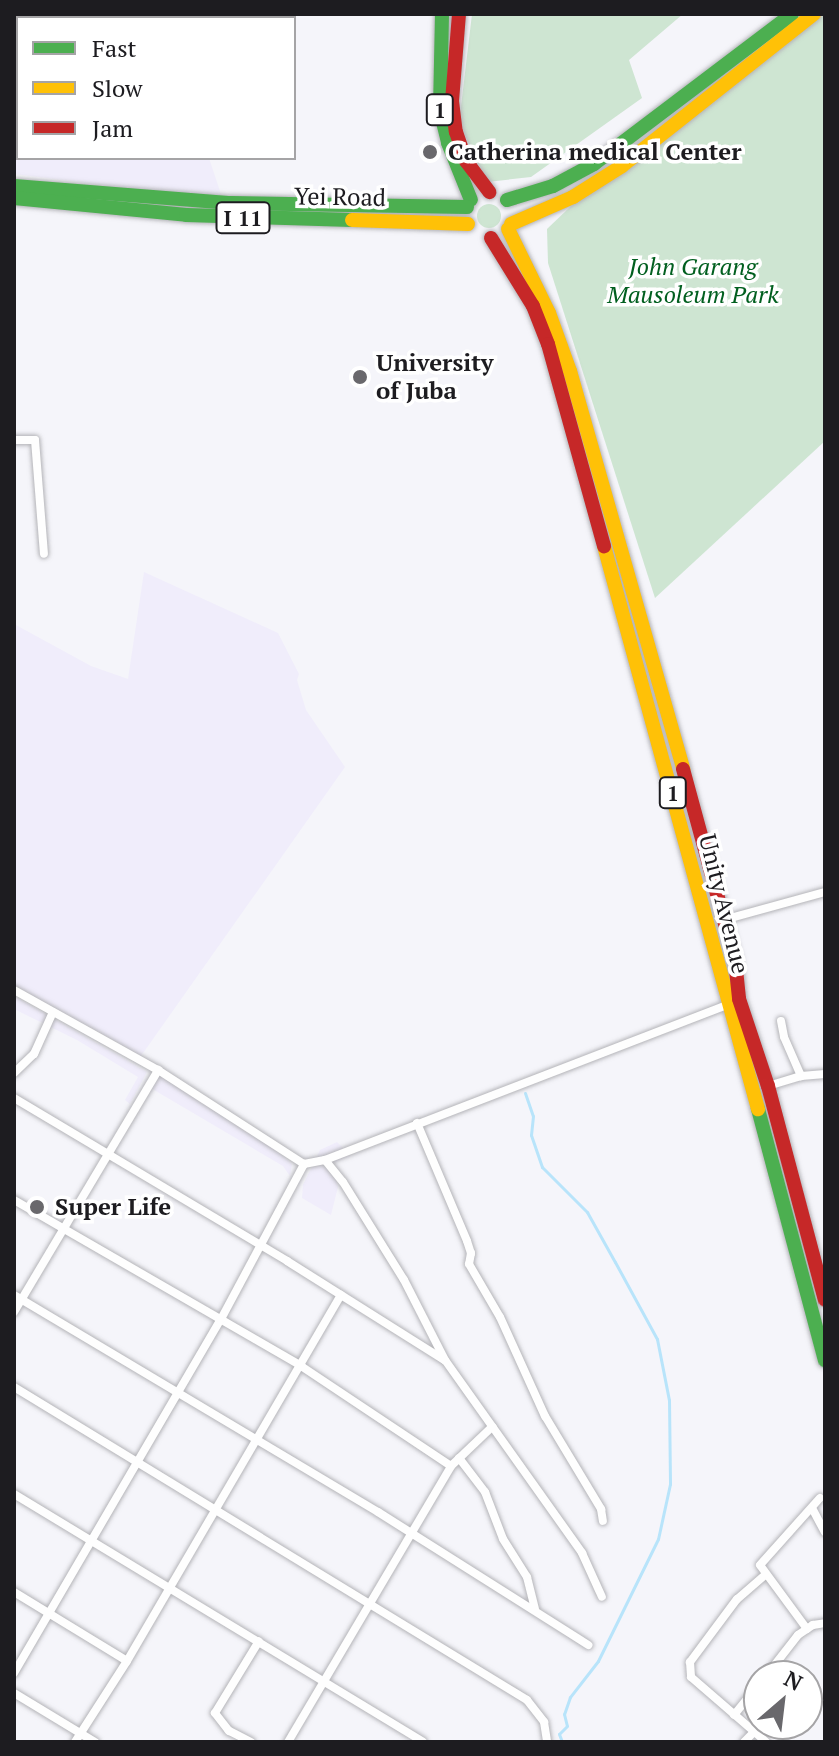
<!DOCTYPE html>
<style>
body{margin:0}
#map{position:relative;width:839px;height:1756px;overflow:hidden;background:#f5f5fa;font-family:"PT Serif",serif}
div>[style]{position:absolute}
.commercial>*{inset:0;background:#f0edfb}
.green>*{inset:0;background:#cee5d2}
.round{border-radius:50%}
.stream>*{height:3px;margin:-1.5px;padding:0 1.5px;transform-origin:1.5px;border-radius:1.5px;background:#b8e4fa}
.roads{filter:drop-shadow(0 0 2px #b4b4b8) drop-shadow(0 0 2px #b4b4b8)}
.street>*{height:8px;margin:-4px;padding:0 4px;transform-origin:4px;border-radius:4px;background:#fefefe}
.fast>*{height:14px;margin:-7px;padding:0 7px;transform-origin:7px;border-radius:7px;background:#4caf50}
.slow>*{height:14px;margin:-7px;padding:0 7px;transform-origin:7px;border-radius:7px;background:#ffc107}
.jam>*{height:14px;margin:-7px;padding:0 7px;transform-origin:7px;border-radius:7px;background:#c62828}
.dots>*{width:22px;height:22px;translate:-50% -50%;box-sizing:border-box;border:4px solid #fff;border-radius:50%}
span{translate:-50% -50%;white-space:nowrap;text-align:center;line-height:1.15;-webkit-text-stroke:7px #fff;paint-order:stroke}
.shield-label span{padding:2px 6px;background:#fff;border:2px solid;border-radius:6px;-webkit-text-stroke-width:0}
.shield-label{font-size:22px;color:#1d1c20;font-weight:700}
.poi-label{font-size:24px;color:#1d1c20;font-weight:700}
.left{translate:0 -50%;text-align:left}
.street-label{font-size:24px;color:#1d1c20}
.park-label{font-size:24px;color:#015f1f;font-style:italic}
.frame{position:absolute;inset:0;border:16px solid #1d1c20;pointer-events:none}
.legend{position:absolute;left:16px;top:16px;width:280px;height:144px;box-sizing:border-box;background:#fff;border:2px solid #a5a4a6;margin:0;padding:10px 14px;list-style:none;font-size:24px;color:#1d1c20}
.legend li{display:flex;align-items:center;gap:16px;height:40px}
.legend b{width:40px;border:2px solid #a5a4a6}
.north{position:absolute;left:743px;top:1660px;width:80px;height:80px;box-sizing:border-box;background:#fff;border:2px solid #a5a4a6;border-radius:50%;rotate:28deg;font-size:22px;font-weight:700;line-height:32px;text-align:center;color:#1d1c20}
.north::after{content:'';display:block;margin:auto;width:28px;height:36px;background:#69686c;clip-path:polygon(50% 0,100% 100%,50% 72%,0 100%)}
</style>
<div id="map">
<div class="commercial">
<i style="clip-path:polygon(14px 49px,18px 51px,18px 158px,209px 158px,223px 200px,14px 174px)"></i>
<i style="clip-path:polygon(144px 572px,278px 633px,299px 674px,297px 680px,306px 710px,345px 767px,141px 1056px,14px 986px,14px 624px,91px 666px,128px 679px)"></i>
<i style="clip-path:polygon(14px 996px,147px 1072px,130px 1104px,125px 1100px,138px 1077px,77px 1040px,14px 1009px)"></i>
<i style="clip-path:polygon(158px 1074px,268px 1143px,292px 1164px,290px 1176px,283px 1166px,149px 1087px)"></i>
<i style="clip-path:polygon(337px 1142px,351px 1156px,333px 1163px,338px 1187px,331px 1215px,302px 1198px,303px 1185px,320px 1150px)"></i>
</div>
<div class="green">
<i style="clip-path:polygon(472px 14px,683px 14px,629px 60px,642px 98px,531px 177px,487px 182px,459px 123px)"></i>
<i style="clip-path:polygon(825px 14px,825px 441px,655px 598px,548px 263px,547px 229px,571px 206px)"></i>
<i class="round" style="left:477px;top:204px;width:24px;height:24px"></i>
</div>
<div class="stream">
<i style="left:525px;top:1093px;width:24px;rotate:71deg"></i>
<i style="left:533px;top:1116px;width:19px;rotate:96deg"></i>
<i style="left:531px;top:1135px;width:34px;rotate:71deg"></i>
<i style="left:542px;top:1167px;width:64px;rotate:45deg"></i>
<i style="left:587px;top:1212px;width:57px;rotate:60.8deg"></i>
<i style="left:615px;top:1262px;width:88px;rotate:61.4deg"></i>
<i style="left:657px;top:1339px;width:62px;rotate:78.9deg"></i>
<i style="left:669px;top:1400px;width:84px;rotate:89.3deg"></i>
<i style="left:670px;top:1484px;width:56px;rotate:102.3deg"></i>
<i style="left:658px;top:1539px;width:136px;rotate:116.2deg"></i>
<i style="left:598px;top:1661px;width:46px;rotate:127.9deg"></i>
<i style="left:570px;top:1697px;width:18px;rotate:109deg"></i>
<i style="left:564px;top:1714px;width:12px;rotate:76deg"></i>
<i style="left:567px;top:1726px;width:11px;rotate:135deg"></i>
<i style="left:559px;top:1734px;width:9px;rotate:69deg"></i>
</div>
<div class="roads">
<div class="street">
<i style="left:14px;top:440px;width:21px"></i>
<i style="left:35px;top:440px;width:114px;rotate:85.5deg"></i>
<i style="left:723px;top:920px;width:106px;rotate:-15.4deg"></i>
<i style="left:14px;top:990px;width:165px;rotate:29.1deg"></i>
<i style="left:158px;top:1070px;width:174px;rotate:32.8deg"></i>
<i style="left:304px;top:1164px;width:21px;rotate:-11deg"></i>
<i style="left:325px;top:1160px;width:435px;rotate:-21.1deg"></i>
<i style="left:781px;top:1021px;width:16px;rotate:79deg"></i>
<i style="left:784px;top:1037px;width:43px;rotate:66.4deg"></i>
<i style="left:14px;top:1073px;width:28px;rotate:-44deg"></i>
<i style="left:34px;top:1054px;width:46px;rotate:-65.7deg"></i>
<i style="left:768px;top:1086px;width:34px;rotate:-17deg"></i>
<i style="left:801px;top:1076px;width:24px;rotate:-5deg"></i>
<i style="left:14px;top:1098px;width:318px;rotate:30.8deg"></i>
<i style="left:287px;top:1261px;width:186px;rotate:32.2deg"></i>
<i style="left:417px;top:1123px;width:128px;rotate:67deg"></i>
<i style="left:467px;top:1241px;width:13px;rotate:72deg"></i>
<i style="left:471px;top:1253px;width:11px;rotate:100deg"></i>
<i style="left:469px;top:1264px;width:61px;rotate:59.7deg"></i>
<i style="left:500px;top:1317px;width:109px;rotate:65.6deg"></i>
<i style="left:545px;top:1416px;width:109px;rotate:58.9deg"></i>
<i style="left:601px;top:1509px;width:12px;rotate:81deg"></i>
<i style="left:325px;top:1160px;width:28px;rotate:51deg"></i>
<i style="left:343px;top:1182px;width:115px;rotate:58.1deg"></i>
<i style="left:404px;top:1280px;width:90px;rotate:62.9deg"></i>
<i style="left:445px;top:1360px;width:237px;rotate:54.6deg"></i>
<i style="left:582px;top:1553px;width:48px;rotate:65.6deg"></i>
<i style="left:14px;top:1200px;width:332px;rotate:30deg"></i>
<i style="left:301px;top:1366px;width:180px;rotate:33.7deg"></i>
<i style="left:14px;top:1295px;width:424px;rotate:30.8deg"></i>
<i style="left:378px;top:1512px;width:249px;rotate:32.3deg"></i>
<i style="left:14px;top:1312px;width:282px;rotate:-59.2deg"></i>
<i style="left:14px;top:1387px;width:601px;rotate:31.39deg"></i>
<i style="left:527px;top:1700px;width:28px;rotate:52deg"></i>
<i style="left:544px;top:1722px;width:20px;rotate:81deg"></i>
<i style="left:459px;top:1458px;width:43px;rotate:52.6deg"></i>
<i style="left:485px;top:1492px;width:50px;rotate:69deg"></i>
<i style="left:503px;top:1539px;width:45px;rotate:57.7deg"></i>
<i style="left:527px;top:1577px;width:33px;rotate:76deg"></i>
<i style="left:14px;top:1494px;width:478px;rotate:31.2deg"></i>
<i style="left:812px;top:1508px;width:27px;rotate:62deg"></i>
<i style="left:765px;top:1575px;width:37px;rotate:139deg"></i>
<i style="left:737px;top:1599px;width:79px;rotate:126.7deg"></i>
<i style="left:690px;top:1662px;width:15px;rotate:86deg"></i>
<i style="left:691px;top:1677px;width:99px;rotate:40.9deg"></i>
<i style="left:14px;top:1592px;width:132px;rotate:31.4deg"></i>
<i style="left:807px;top:1629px;width:79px;rotate:-126.3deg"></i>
<i style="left:760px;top:1565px;width:90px;rotate:-48.2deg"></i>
<i style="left:14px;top:1673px;width:410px;rotate:-59.7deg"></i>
<i style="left:221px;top:1319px;width:176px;rotate:-61.8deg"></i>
<i style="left:766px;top:1676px;width:52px;rotate:-52deg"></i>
<i style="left:798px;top:1635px;width:18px;rotate:-34deg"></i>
<i style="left:813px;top:1625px;width:12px;rotate:-9deg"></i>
<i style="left:14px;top:1693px;width:95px;rotate:31.2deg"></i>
<i style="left:734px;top:1715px;width:40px;rotate:-51deg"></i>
<i style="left:75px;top:1742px;width:96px;rotate:-57.3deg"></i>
<i style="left:127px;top:1661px;width:424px;rotate:-59.7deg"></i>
<i style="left:251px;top:1742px;width:25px;rotate:-153deg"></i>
<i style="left:229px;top:1731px;width:23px;rotate:-128deg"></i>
<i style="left:215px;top:1713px;width:84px;rotate:-58.6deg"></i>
<i style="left:288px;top:1742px;width:321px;rotate:-59.4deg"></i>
<i style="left:451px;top:1466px;width:57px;rotate:-43.6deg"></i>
<i style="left:744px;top:1742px;width:14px;rotate:-45deg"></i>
</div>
<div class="fast">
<i style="left:442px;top:14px;width:96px;rotate:91.2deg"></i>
<i style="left:440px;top:110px;width:34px;rotate:76deg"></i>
<i style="left:448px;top:143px;width:61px;rotate:68deg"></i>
<i style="left:14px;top:186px;width:218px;rotate:4.5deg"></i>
<i style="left:231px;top:203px;width:236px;rotate:1deg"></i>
<i style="left:14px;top:198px;width:173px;rotate:5.6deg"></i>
<i style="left:186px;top:215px;width:166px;rotate:1.7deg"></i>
<i style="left:507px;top:200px;width:48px;rotate:-16.9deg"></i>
<i style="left:553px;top:186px;width:47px;rotate:-28.2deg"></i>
<i style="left:594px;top:164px;width:248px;rotate:-37.1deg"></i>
<i style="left:758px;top:1109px;width:260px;rotate:75.1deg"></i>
</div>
<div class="slow">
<i style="left:352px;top:220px;width:116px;rotate:2deg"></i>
<i style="left:511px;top:224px;width:68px;rotate:-23.5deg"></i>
<i style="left:573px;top:197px;width:58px;rotate:-32.3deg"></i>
<i style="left:622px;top:166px;width:245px;rotate:-38.4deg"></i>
<i style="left:508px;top:229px;width:93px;rotate:64deg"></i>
<i style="left:549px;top:313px;width:62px;rotate:70.1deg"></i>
<i style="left:570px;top:371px;width:414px;rotate:74.1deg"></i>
<i style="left:604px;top:546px;width:584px;rotate:74.7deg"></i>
</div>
<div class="jam">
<i style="left:459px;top:14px;width:87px;rotate:94.6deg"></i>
<i style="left:452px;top:101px;width:31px;rotate:83deg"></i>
<i style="left:456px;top:132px;width:31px;rotate:71deg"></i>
<i style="left:466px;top:161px;width:39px;rotate:53deg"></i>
<i style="left:491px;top:238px;width:80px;rotate:58.3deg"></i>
<i style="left:533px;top:306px;width:41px;rotate:68.5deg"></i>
<i style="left:548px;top:344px;width:210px;rotate:74.5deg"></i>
<i style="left:683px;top:769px;width:198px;rotate:74.8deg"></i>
<i style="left:735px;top:960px;width:39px;rotate:84deg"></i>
<i style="left:739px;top:999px;width:92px;rotate:71.6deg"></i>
<i style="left:768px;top:1086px;width:221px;rotate:75.1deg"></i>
</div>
</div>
<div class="dots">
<i style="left:430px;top:152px;background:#69686c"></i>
<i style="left:360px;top:377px;background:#69686c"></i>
<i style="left:37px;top:1207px;background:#69686c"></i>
</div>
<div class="shield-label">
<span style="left:440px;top:110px">1</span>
<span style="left:243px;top:218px">I 11</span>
<span style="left:673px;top:793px">1</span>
</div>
<div class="poi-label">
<span class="left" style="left:448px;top:152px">Catherina medical Center</span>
<span class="left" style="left:376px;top:377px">University<br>of Juba</span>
<span class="left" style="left:55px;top:1207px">Super Life</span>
</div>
<div class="street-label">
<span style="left:340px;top:197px;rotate:1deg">Yei Road</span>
<span style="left:724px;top:904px;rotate:76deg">Unity Avenue</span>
</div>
<div class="park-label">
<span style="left:693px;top:281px">John Garang<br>Mausoleum Park</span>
</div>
<div class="frame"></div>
<ul class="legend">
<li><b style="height:10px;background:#4caf50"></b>Fast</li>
<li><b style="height:10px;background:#ffc107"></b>Slow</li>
<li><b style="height:10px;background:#c62828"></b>Jam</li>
</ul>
<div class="north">N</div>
</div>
